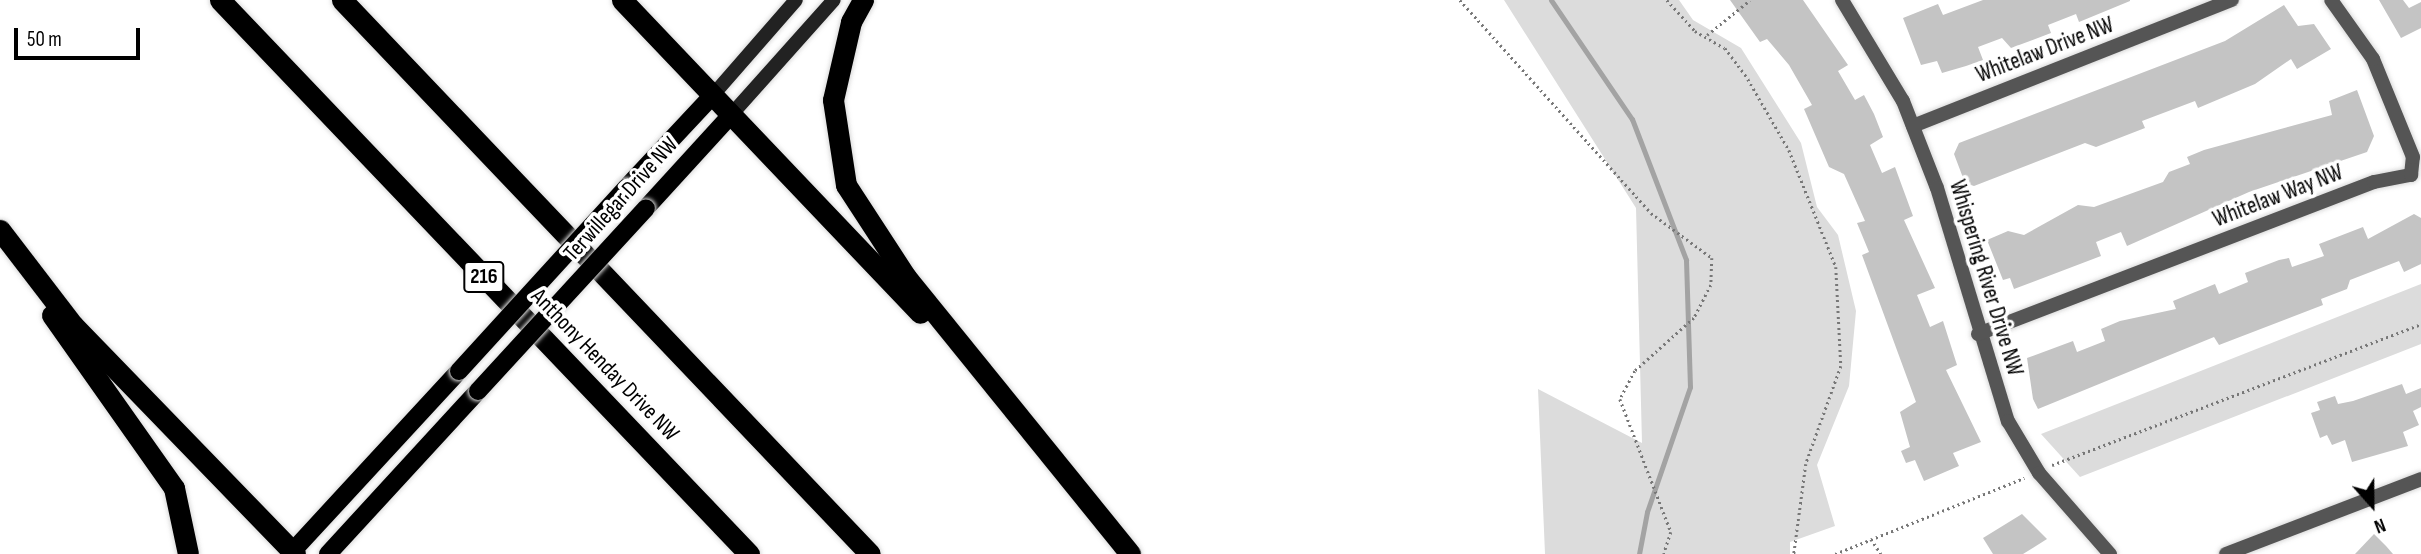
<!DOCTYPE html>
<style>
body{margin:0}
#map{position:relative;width:2421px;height:554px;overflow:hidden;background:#fff;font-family:"Sofia Sans Condensed",sans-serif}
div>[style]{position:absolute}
.green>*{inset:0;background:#dcdcdc}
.stream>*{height:5px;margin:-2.5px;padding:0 2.5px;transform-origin:2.5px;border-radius:2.5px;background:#a3a3a3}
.building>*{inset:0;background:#c4c4c4}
.path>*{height:2.5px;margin-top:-1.25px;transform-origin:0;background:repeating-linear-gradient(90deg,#777 0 2px,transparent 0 5.5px)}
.roads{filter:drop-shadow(0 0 2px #dbdbdb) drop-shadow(0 0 2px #dbdbdb)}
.minor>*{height:14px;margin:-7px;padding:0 7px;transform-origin:7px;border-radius:7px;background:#555}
.secondary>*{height:14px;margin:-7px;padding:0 7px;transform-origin:7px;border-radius:7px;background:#222}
.primary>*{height:18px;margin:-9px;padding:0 9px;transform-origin:9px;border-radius:9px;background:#000}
.motorway>*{height:21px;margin:-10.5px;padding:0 10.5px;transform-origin:10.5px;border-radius:10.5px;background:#000}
.bridges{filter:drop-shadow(0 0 2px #dbdbdb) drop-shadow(0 0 2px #dbdbdb)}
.primary-bridge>*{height:18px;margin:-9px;padding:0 9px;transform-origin:9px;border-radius:9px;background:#000}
span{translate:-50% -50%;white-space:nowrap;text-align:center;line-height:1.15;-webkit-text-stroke:7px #fff;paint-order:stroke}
.shield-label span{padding:2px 5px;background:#fff;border:2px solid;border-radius:5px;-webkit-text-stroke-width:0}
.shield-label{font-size:21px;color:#000;font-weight:700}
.street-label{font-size:23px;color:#000}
.north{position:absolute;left:2337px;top:470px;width:70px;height:70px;-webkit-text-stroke:5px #fff;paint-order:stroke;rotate:159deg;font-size:19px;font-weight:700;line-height:28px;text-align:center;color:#000}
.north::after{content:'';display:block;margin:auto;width:24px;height:32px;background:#000;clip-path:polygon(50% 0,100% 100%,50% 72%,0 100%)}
.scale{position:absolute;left:14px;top:28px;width:126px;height:32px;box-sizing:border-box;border:4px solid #000;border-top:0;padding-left:9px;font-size:21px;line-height:24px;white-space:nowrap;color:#000;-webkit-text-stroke:5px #fff;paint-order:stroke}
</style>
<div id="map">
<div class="green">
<i style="clip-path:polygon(1504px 0,1679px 0,1693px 20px,1741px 48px,1801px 143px,1817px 207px,1838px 235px,1856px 311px,1849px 386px,1817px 465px,1835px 526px,1790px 542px,1790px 554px,1545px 554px,1538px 389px,1642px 443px,1636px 208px)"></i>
<i style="clip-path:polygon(2421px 284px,2421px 344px,2080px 477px,2041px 434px)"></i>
</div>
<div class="stream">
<i style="left:1551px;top:0;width:144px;rotate:55.8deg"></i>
<i style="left:1632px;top:119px;width:151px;rotate:69deg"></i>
<i style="left:1686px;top:260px;width:127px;rotate:88.2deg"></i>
<i style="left:1690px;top:387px;width:132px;rotate:109deg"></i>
<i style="left:1647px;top:512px;width:43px;rotate:100.8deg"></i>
</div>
<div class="building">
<i style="clip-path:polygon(1730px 0,1803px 0,1848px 65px,1838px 71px,1855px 100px,1864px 95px,1874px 114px,1883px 137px,1870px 145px,1882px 173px,1895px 167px,1913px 216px,1904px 220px,1935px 288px,1917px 295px,1930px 327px,1943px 321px,1957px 365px,1946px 370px,1981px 442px,1953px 453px,1959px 466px,1924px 481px,1915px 460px,1906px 463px,1901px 451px,1910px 447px,1900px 412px,1916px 402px,1862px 255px,1869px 252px,1857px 223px,1865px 221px,1844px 174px,1829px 167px,1804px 109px,1812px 105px,1789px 65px,1767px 39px,1760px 42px)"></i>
<i style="clip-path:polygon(1983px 0,2130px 0,2130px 1px,2079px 22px,2076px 14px,2048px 25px,2051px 33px,2011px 48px,2002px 38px,1978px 47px,1983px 60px,1966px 66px,1942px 73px,1937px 61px,1921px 65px,1903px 18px,1938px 4px,1943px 15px)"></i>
<i style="clip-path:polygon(2379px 0,2403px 0,2409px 8px,2421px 2px,2421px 28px,2401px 38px)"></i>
<i style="clip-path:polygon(2284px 5px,2298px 26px,2314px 24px,2331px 49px,2297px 69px,2291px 59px,2255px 84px,2198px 108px,2195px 101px,2142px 121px,2145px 128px,2096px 147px,2085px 143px,1974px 186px,1965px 183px,1954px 154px,1959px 143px,2225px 41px)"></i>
<i style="clip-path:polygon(2357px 90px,2374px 136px,2367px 152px,2249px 192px,2127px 246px,2121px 232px,2096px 242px,2101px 256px,2014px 289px,2010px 278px,2003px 280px,1987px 240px,2008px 231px,2024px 235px,2078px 205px,2094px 207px,2163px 182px,2169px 172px,2190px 164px,2187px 157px,2204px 150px,2332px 115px,2329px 101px)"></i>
<i style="clip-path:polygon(2414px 214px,2421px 218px,2421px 264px,2404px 272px,2399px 261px,2350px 280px,2347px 289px,2321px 299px,2323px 305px,2219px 345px,2214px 337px,2038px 409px,2033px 399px,2027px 358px,2073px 341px,2077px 352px,2105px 341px,2101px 329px,2120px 321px,2176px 309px,2173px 301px,2215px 284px,2219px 294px,2248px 282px,2245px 273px,2279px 260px,2289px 258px,2292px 267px,2324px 256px,2319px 244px,2363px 227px,2368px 239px)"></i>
<i style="clip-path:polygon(2402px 384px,2406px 394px,2421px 388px,2421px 407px,2413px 411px,2419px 425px,2403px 432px,2408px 446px,2352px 462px,2345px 440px,2332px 445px,2327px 435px,2320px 438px,2311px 413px,2320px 410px,2317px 402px,2335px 396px,2338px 404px,2353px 401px)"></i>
<i style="clip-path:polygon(2022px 514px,2047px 539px,2023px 554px,1993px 554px,1983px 538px)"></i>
<i style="clip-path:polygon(2374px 534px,2386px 546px,2393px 554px,2355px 554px)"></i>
</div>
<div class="path">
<i style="left:1460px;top:0;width:286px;rotate:48.1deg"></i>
<i style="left:1651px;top:213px;width:76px;rotate:36.4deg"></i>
<i style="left:1712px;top:258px;width:27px;rotate:92deg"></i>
<i style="left:1711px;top:285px;width:37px;rotate:117deg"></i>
<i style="left:1694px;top:318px;width:79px;rotate:138.1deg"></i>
<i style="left:1635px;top:371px;width:32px;rotate:118deg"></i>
<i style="left:1620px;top:399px;width:142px;rotate:69deg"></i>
<i style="left:1671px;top:532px;width:23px;rotate:108deg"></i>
<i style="left:1667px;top:0;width:42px;rotate:47.9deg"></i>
<i style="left:1695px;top:31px;width:34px;rotate:30deg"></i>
<i style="left:1725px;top:48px;width:39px;rotate:53deg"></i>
<i style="left:1748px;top:79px;width:82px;rotate:60deg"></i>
<i style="left:1789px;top:150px;width:126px;rotate:68.1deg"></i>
<i style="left:1836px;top:267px;width:99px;rotate:87.1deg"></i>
<i style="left:1841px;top:366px;width:104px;rotate:109.7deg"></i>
<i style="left:1806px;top:464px;width:91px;rotate:97.6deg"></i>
<i style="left:1707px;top:35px;width:55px;rotate:-39.1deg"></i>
<i style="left:2052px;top:465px;width:395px;rotate:-20.9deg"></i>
<i style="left:1871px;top:539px;width:18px;rotate:56deg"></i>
<i style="left:1835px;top:554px;width:204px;rotate:-21.9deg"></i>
</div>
<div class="roads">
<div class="minor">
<i style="left:1842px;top:0;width:118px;rotate:58.9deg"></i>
<i style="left:1903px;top:101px;width:93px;rotate:68.7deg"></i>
<i style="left:1937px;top:188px;width:244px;rotate:73.1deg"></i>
<i style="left:2008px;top:421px;width:61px;rotate:59.2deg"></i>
<i style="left:2039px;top:473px;width:108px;rotate:48.8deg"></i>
<i style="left:1913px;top:126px;width:343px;rotate:-21.6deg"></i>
<i style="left:1978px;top:334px;width:424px;rotate:-21deg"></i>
<i style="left:2374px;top:182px;width:38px;rotate:-11deg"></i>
<i style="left:2411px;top:175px;width:18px;rotate:-84deg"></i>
<i style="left:2413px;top:157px;width:106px;rotate:-112.2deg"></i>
<i style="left:2373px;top:59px;width:72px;rotate:-125.4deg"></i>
<i style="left:2226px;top:554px;width:209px;rotate:-21deg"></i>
</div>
<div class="secondary">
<i style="left:713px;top:95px;width:126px;rotate:-48.9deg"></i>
<i style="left:731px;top:115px;width:154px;rotate:-48.2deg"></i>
</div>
<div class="primary">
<i style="left:626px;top:188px;width:127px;rotate:-46.9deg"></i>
<i style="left:646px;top:208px;width:126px;rotate:-47.6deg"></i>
<i style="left:290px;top:554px;width:249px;rotate:-47.3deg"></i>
<i style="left:328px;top:554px;width:222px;rotate:-47.4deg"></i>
</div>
<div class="motorway">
<i style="left:220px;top:0;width:766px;rotate:46.32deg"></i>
<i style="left:342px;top:0;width:765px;rotate:46.38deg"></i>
<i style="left:622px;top:0;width:432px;rotate:46.4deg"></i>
<i style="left:863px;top:0;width:25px;rotate:119deg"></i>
<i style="left:851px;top:22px;width:80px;rotate:103deg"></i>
<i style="left:833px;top:100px;width:86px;rotate:81.3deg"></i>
<i style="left:846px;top:185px;width:110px;rotate:56.9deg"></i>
<i style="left:906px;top:277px;width:356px;rotate:51deg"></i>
<i style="left:0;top:230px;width:120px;rotate:52.5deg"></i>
<i style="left:73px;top:325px;width:319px;rotate:45.9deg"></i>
<i style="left:52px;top:315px;width:212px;rotate:54.8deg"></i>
<i style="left:174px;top:488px;width:67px;rotate:78deg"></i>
</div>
</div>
<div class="bridges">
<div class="primary-bridge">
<i style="left:459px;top:371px;width:248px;rotate:-47.6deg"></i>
<i style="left:478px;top:391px;width:248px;rotate:-47.4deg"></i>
</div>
</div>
<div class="shield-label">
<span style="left:484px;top:277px">216</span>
</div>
<div class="street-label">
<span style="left:2045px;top:50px;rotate:-21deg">Whitelaw Drive NW</span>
<span style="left:2278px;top:196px;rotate:-21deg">Whitelaw Way NW</span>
<span style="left:621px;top:199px;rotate:-48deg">Terwillegar Drive NW</span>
<span style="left:1986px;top:278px;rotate:73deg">Whispering River Drive NW</span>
<span style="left:605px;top:365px;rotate:46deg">Anthony Henday Drive NW</span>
</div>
<div class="north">N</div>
<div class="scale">50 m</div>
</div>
